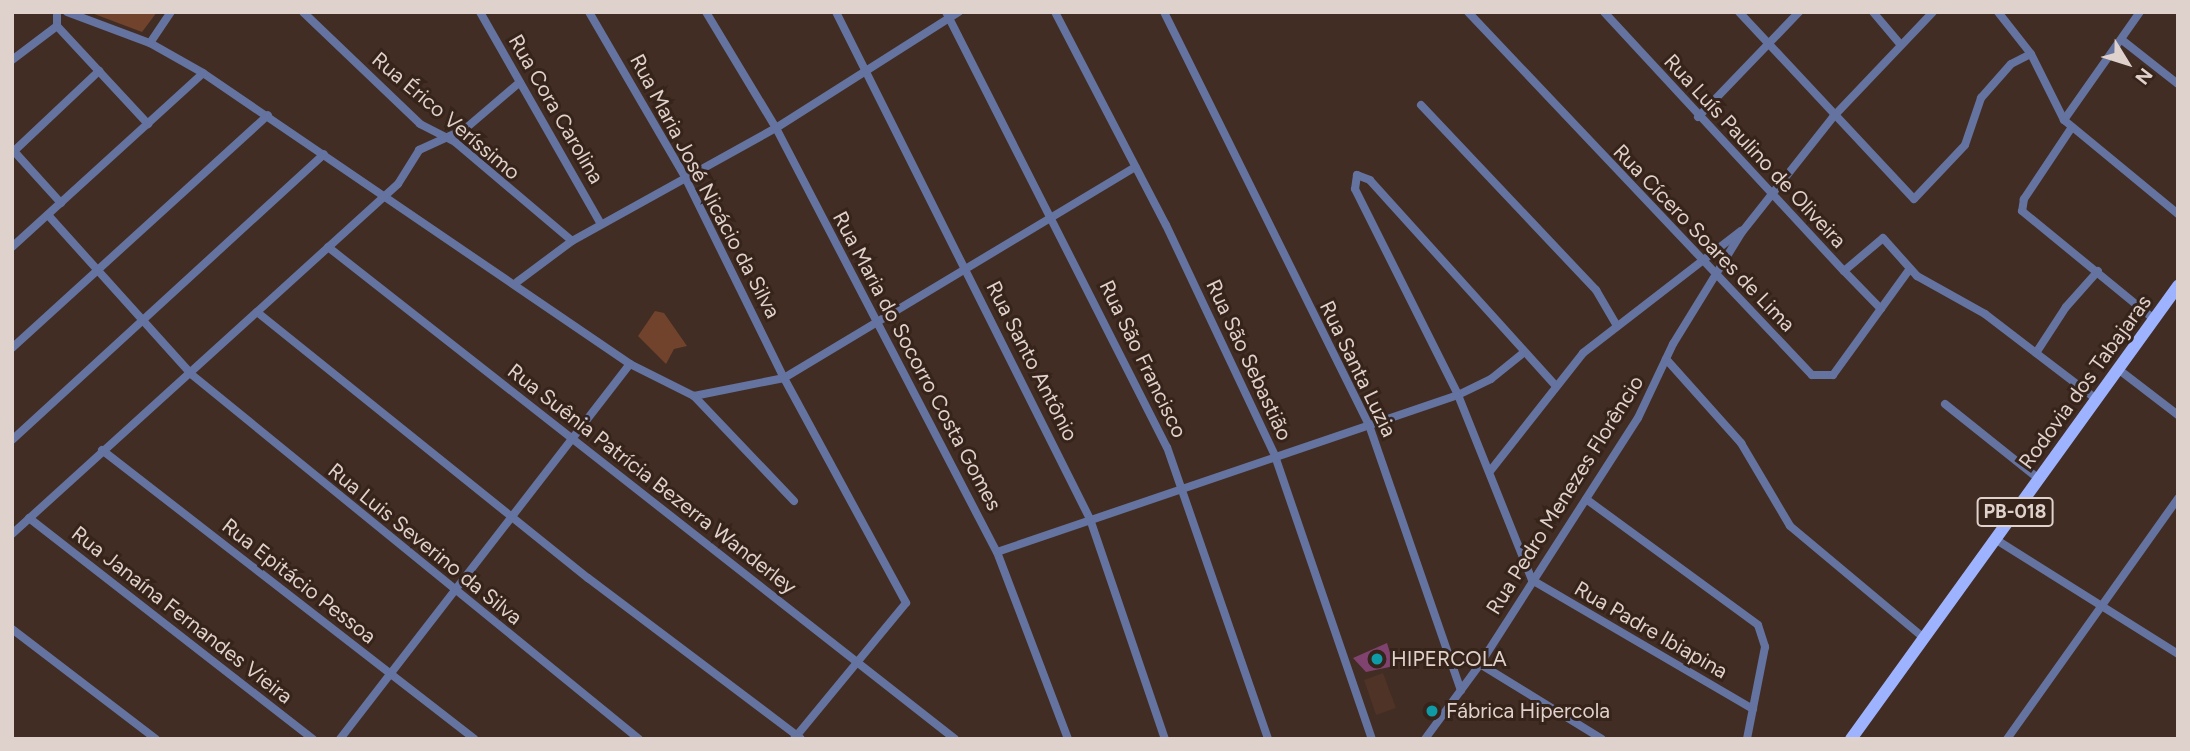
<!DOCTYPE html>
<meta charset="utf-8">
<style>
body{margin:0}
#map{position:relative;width:2190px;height:751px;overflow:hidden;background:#412d23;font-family:Figtree,sans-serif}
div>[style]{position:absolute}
.built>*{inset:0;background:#4e3326}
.green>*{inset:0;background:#71432c}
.building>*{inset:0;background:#804370}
.minor>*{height:8px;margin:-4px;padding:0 4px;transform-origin:4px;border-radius:4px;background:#6573a1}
.primary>*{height:12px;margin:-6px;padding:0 6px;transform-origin:6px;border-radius:6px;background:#9eb3ff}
.dots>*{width:19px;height:19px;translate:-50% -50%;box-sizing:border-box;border:4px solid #362319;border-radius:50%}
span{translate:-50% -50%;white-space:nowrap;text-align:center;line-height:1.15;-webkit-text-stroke:6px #362319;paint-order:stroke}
.shield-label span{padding:2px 5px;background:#362319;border:2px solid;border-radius:5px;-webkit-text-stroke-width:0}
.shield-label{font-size:19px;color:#dfd1cb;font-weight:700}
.street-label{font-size:21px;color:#dfd1cb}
.poi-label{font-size:21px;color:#dfd1cb}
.left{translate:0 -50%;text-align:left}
.frame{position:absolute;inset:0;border:14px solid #dfd1cb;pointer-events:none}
.north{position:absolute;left:2092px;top:28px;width:70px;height:70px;-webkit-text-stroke:5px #362319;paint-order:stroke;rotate:128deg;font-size:19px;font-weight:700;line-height:28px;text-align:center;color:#dfd1cb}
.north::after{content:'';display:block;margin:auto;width:24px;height:32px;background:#dfd1cb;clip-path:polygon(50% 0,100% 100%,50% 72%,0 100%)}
</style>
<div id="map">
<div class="built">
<i style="clip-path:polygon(1383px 673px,1396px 708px,1376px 715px,1364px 680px)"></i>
</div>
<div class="green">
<i style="clip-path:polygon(89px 12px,157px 12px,142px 32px)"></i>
<i style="clip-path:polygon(655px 311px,664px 313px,687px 346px,674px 349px,666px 364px,638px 336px)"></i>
</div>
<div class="building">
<i style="clip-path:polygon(1387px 643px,1394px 666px,1366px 672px,1353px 658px)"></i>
</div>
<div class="minor">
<i style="left:57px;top:12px;width:14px;rotate:90deg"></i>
<i style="left:57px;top:26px;width:134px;rotate:47.1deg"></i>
<i style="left:67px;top:12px;width:89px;rotate:20.5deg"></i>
<i style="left:150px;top:43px;width:61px;rotate:29.5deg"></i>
<i style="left:203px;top:73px;width:517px;rotate:34.27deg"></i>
<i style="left:630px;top:364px;width:72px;rotate:26.6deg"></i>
<i style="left:694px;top:396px;width:92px;rotate:-11.3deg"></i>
<i style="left:784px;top:378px;width:410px;rotate:-31deg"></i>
<i style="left:303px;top:12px;width:162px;rotate:43.7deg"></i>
<i style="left:420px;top:124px;width:39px;rotate:27deg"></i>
<i style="left:455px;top:142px;width:153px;rotate:40.2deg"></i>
<i style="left:480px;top:12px;width:244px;rotate:60.3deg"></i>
<i style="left:589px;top:12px;width:191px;rotate:59.8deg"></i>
<i style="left:685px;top:177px;width:224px;rotate:63.8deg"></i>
<i style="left:784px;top:378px;width:256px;rotate:61.5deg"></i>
<i style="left:906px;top:603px;width:176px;rotate:129.5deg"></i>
<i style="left:706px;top:12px;width:135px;rotate:58.9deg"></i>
<i style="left:776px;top:128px;width:478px;rotate:62.5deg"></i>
<i style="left:997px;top:552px;width:200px;rotate:69.2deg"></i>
<i style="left:836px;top:12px;width:567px;rotate:63.39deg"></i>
<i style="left:1090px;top:519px;width:232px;rotate:71.2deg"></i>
<i style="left:946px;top:12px;width:488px;rotate:63.1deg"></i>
<i style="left:1167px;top:447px;width:309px;rotate:70.9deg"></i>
<i style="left:1055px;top:12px;width:240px;rotate:62.5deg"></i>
<i style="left:1166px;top:225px;width:255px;rotate:64.7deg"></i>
<i style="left:1275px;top:456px;width:299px;rotate:71.1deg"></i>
<i style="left:1164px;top:12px;width:461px;rotate:63.6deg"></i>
<i style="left:1369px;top:425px;width:281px;rotate:70.9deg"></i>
<i style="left:1468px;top:12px;width:500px;rotate:46.54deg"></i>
<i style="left:1812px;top:375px;width:21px"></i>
<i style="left:1833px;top:375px;width:130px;rotate:-54.1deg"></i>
<i style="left:1604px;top:12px;width:353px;rotate:47.2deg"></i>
<i style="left:1844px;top:271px;width:51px;rotate:-40.2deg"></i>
<i style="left:1883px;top:238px;width:51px;rotate:48.2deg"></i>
<i style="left:1917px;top:276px;width:78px;rotate:29.2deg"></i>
<i style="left:1985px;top:314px;width:140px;rotate:37.4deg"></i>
<i style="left:1739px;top:12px;width:256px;rotate:46.9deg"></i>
<i style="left:1914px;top:199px;width:74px;rotate:-46.6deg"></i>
<i style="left:1965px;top:145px;width:50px;rotate:-71.2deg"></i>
<i style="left:1981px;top:98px;width:45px;rotate:-48.6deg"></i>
<i style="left:2011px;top:64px;width:22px;rotate:-27deg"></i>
<i style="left:1873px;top:12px;width:43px;rotate:49.7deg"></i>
<i style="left:1998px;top:12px;width:53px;rotate:51.8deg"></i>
<i style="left:2031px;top:54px;width:74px;rotate:63.4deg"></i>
<i style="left:2064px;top:120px;width:148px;rotate:39.5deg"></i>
<i style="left:2122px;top:40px;width:71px;rotate:38.2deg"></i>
<i style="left:150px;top:43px;width:37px;rotate:-56deg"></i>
<i style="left:12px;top:60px;width:56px;rotate:-37.1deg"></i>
<i style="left:1421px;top:105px;width:255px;rotate:46.6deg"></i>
<i style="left:1596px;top:290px;width:42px;rotate:59.7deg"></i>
<i style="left:1698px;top:117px;width:146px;rotate:-46.1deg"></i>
<i style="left:2064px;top:120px;width:132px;rotate:-54.9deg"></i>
<i style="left:2072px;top:127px;width:87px;rotate:123.7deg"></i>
<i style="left:2024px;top:199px;width:12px;rotate:99deg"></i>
<i style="left:2022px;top:211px;width:171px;rotate:39.3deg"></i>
<i style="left:12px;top:149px;width:73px;rotate:47.8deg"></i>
<i style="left:12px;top:153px;width:120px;rotate:-43.3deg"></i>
<i style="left:48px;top:215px;width:214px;rotate:48deg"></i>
<i style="left:191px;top:374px;width:578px;rotate:39.17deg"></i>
<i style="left:12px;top:247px;width:258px;rotate:-42.3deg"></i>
<i style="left:328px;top:247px;width:797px;rotate:38.12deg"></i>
<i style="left:1844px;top:271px;width:53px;rotate:45.8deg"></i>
<i style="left:517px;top:282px;width:69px;rotate:-36.7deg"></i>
<i style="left:572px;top:241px;width:233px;rotate:-29deg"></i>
<i style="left:776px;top:128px;width:217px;rotate:-32.4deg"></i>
<i style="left:257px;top:312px;width:425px;rotate:38.8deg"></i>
<i style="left:588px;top:578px;width:266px;rotate:37deg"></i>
<i style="left:12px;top:348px;width:346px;rotate:-42.3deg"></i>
<i style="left:2036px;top:353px;width:55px;rotate:-56.9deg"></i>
<i style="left:2066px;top:307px;width:48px;rotate:-48.4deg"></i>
<i style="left:1666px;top:359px;width:113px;rotate:48.2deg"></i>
<i style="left:1741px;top:443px;width:96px;rotate:59.4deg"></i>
<i style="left:1790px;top:526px;width:175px;rotate:39.9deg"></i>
<i style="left:2118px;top:369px;width:76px;rotate:37.5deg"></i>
<i style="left:1555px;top:385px;width:276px;rotate:-132.1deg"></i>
<i style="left:1370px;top:180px;width:14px;rotate:-159deg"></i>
<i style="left:1357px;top:175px;width:14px;rotate:98deg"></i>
<i style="left:1355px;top:189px;width:230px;rotate:63.4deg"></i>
<i style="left:1458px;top:395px;width:199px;rotate:68.2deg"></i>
<i style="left:1532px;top:580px;width:256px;rotate:30.3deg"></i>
<i style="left:694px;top:396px;width:145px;rotate:46.4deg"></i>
<i style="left:1945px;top:404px;width:120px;rotate:38.6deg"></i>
<i style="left:12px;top:440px;width:423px;rotate:-42.5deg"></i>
<i style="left:102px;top:450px;width:471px;rotate:37.8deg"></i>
<i style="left:1491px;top:470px;width:149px;rotate:-51.8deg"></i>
<i style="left:1583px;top:353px;width:200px;rotate:-37.7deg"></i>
<i style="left:1586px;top:499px;width:213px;rotate:36.2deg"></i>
<i style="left:1758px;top:625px;width:23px;rotate:72deg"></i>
<i style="left:1765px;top:647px;width:94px;rotate:101.1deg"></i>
<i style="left:29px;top:518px;width:360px;rotate:37.9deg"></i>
<i style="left:12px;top:534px;width:521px;rotate:-42.2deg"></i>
<i style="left:398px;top:184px;width:40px;rotate:-58deg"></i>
<i style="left:419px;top:150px;width:51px;rotate:-24.5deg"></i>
<i style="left:465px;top:129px;width:72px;rotate:-40.5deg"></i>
<i style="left:1995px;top:539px;width:216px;rotate:32.1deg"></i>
<i style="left:997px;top:552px;width:487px;rotate:-18.8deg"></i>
<i style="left:1458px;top:395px;width:37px;rotate:-26deg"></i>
<i style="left:1491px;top:379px;width:40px;rotate:-39deg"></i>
<i style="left:12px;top:629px;width:181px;rotate:37.4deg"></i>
<i style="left:1480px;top:664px;width:143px;rotate:31.6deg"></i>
<i style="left:340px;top:739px;width:474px;rotate:-52.3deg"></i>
<i style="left:1425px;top:739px;width:93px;rotate:-53.7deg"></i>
<i style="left:1480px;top:664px;width:292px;rotate:-57.3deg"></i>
<i style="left:1638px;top:418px;width:82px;rotate:-64.7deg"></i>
<i style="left:1673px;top:344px;width:132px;rotate:-58.4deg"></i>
<i style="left:1742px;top:232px;width:147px;rotate:-51.6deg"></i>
<i style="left:1833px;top:117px;width:145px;rotate:-46.4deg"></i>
<i style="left:2007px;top:739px;width:296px;rotate:-54.6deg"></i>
</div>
<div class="primary">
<i style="left:1851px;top:739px;width:559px;rotate:-54.18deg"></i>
</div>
<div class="dots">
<i style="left:1377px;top:659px;background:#0f9aa8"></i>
<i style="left:1432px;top:711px;background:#0f9aa8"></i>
</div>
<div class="shield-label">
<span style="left:2015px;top:512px">PB-018</span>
</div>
<div class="street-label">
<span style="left:556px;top:109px;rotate:60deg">Rua Cora Carolina</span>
<span style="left:446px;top:116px;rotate:40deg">Rua Érico Veríssimo</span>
<span style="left:1755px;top:151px;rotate:47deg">Rua Luís Paulino de Oliveira</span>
<span style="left:705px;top:186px;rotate:62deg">Rua Maria José Nicácio da Silva</span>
<span style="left:1704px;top:238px;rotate:46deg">Rua Cícero Soares de Lima</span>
<span style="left:1143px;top:359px;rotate:64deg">Rua São Francisco</span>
<span style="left:1249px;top:360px;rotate:65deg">Rua São Sebastião</span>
<span style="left:917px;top:361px;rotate:62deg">Rua Maria do Socorro Costa Gomes</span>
<span style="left:1032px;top:361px;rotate:63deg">Rua Santo Antônio</span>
<span style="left:1358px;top:369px;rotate:64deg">Rua Santa Luzia</span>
<span style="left:2085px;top:382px;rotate:-54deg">Rodovia dos Tabajaras</span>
<span style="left:652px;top:479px;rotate:38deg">Rua Suênia Patrícia Bezerra Wanderley</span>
<span style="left:1565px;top:495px;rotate:-58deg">Rua Pedro Menezes Florêncio</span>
<span style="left:425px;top:544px;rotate:39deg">Rua Luis Severino da Silva</span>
<span style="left:299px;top:581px;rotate:38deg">Rua Epitácio Pessoa</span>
<span style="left:182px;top:615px;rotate:38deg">Rua Janaína Fernandes Vieira</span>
<span style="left:1651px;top:630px;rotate:30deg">Rua Padre Ibiapina</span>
</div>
<div class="poi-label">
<span class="left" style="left:1391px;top:659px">HIPERCOLA</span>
<span class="left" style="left:1446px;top:711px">Fábrica Hipercola</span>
</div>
<div class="frame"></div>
<div class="north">N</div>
</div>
